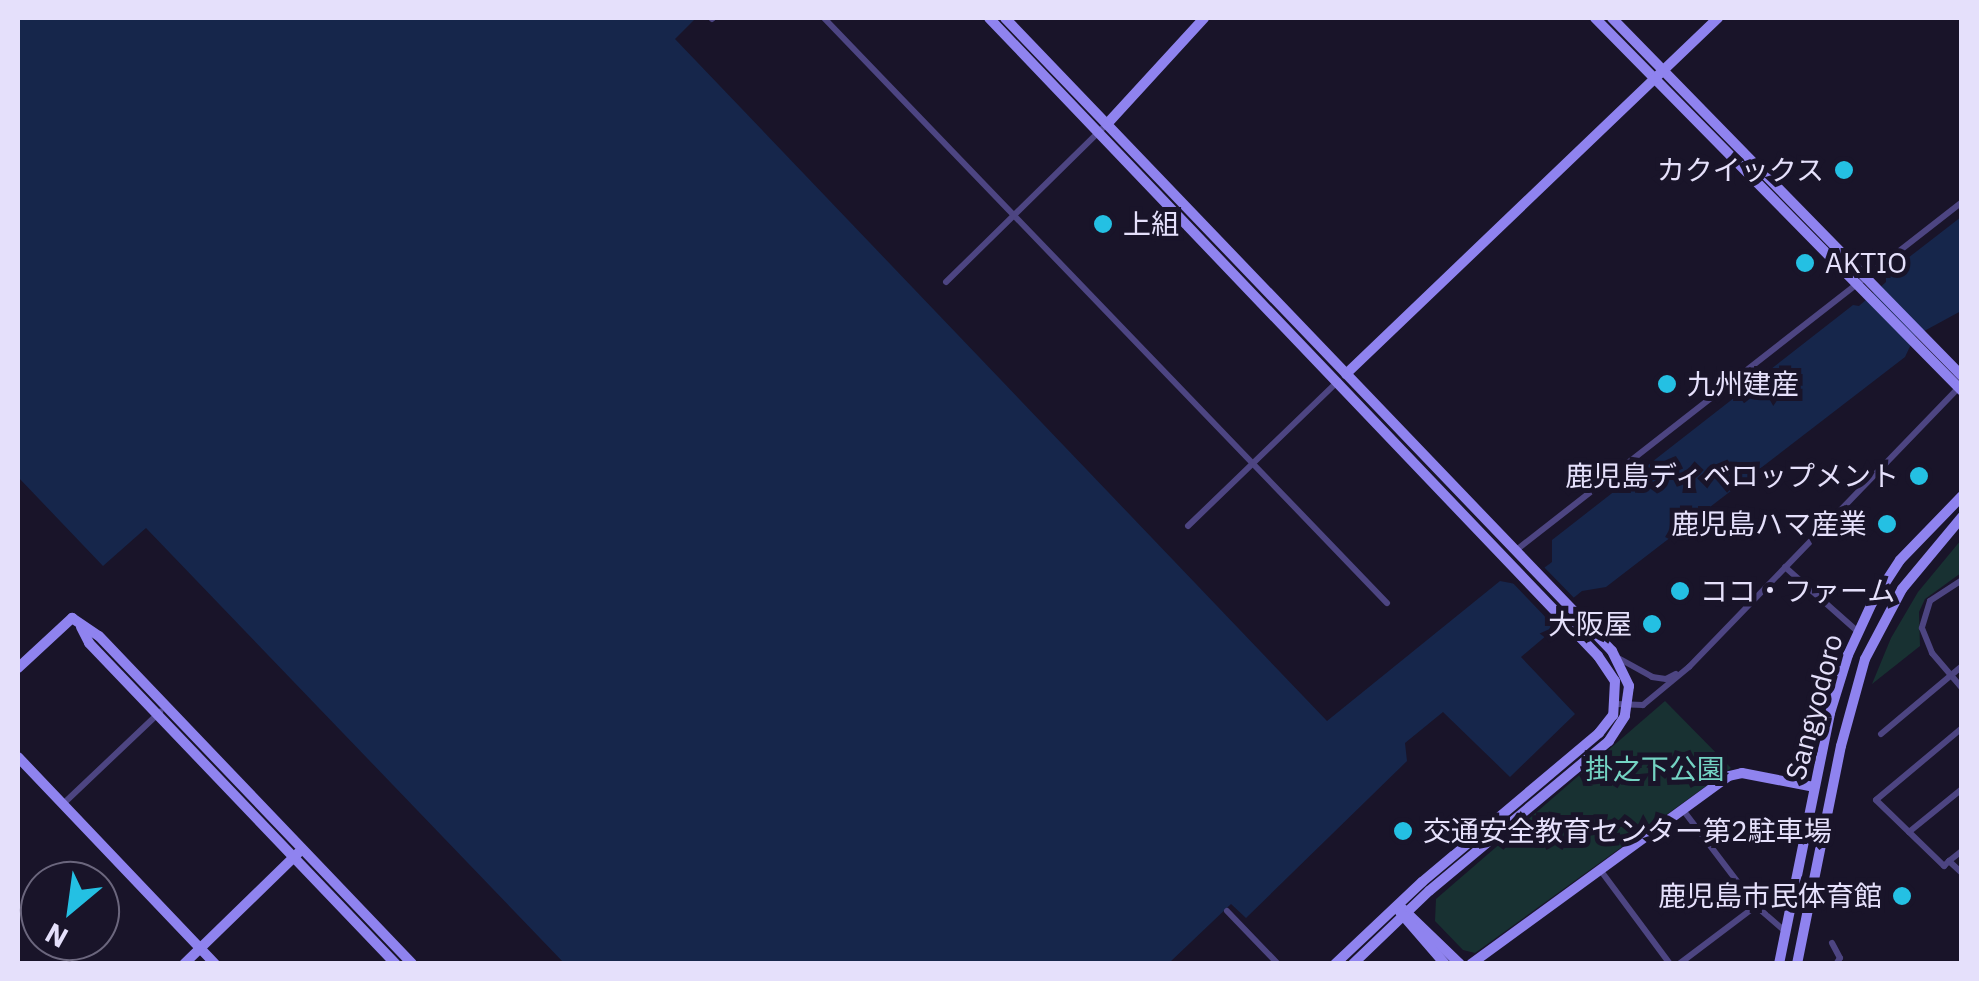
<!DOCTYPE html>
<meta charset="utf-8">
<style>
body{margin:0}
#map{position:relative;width:1979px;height:981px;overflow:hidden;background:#191429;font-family:"IBM Plex Sans","Noto Sans JP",sans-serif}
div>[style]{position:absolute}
.green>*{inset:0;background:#183132}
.water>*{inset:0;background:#16264b}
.pier>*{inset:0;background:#191429}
.street>*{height:6px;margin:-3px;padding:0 3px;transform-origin:3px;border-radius:3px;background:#4d4582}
.secondary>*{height:10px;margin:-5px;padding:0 5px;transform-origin:5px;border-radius:5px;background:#8f83ef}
.dots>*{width:28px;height:28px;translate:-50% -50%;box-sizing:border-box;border:5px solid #191429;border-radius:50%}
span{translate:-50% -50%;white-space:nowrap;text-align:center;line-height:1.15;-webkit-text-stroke:10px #191429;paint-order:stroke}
.poi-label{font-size:28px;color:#e5e0fb}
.right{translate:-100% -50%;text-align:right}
.left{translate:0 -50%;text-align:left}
.street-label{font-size:28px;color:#e5e0fb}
.park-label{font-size:28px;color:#74d3c3}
.frame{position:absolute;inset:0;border:20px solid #e5e0fb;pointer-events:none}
.north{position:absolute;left:20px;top:861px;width:100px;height:100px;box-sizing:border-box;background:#191429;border:2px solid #6b667d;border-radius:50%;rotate:209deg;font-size:28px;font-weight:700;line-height:40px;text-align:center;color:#e5e0fb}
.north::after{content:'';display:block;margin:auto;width:35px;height:45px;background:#24c0e3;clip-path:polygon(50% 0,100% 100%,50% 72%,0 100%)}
</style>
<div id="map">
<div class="green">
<i style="clip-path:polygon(1961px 540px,1961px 573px,1925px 599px,1919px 612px,1920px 646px,1872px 684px,1891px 638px,1918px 592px)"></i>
<i style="clip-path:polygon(1665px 701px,1731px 768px,1475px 953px,1463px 950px,1435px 921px,1436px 899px)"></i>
</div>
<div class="water">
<i style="clip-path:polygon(18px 18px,696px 18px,675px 39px,1327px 721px,1500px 581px,1521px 585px,1552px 562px,1552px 540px,1853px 305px,1859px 306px,1886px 282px,1886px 275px,1961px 217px,1961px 311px,1915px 336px,1905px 357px,1606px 587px,1582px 591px,1556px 612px,1547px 635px,1521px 657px,1575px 714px,1510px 777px,1443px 712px,1405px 743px,1407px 761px,1246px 918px,1231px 904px,1169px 963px,564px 963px,146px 528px,103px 566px,18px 477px)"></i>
</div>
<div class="pier">
<i style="clip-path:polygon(1541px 564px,1577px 601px,1560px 615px,1555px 627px,1509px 579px,1520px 580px)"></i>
</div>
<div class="street">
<i style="left:824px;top:18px;width:812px;rotate:46.1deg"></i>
<i style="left:712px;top:19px;width:1px;rotate:-45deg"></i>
<i style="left:946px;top:282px;width:226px;rotate:-44.5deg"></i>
<i style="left:1188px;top:526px;width:209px;rotate:-44deg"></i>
<i style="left:1515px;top:551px;width:567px;rotate:-37.98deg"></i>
<i style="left:1785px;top:567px;width:96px;rotate:41.6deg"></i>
<i style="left:1962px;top:580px;width:38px;rotate:147deg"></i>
<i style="left:1930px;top:601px;width:28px;rotate:107deg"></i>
<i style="left:1922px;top:628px;width:27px;rotate:68deg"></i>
<i style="left:1932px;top:653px;width:46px;rotate:49.4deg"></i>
<i style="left:1620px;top:659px;width:37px;rotate:29deg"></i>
<i style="left:1652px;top:677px;width:14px;rotate:8deg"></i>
<i style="left:1666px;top:679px;width:11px;rotate:-27deg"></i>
<i style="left:1616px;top:704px;width:27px;rotate:2deg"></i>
<i style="left:1643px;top:705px;width:60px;rotate:-39.6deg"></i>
<i style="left:1689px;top:667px;width:390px;rotate:-46deg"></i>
<i style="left:1962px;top:728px;width:112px;rotate:140.1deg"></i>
<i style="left:1876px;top:800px;width:95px;rotate:44.1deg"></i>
<i style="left:1944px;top:866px;width:7px;rotate:-45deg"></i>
<i style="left:1949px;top:861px;width:18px;rotate:43deg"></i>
<i style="left:1881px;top:734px;width:106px;rotate:-40deg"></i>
<i style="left:63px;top:804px;width:134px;rotate:-43.5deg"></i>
<i style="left:1683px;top:810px;width:121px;rotate:52.8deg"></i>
<i style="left:1756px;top:906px;width:40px;rotate:41deg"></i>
<i style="left:1909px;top:832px;width:68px;rotate:-39.1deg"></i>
<i style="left:1949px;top:861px;width:16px;rotate:-38deg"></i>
<i style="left:1601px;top:871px;width:116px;rotate:53.4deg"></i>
<i style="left:1227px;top:911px;width:74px;rotate:46.1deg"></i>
<i style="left:1832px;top:943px;width:17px;rotate:62deg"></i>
<i style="left:1840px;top:958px;width:7px;rotate:124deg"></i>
<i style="left:1679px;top:964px;width:96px;rotate:-37deg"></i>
</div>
<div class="secondary">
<i style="left:989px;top:18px;width:882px;rotate:46.33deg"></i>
<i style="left:1598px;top:656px;width:30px;rotate:56deg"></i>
<i style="left:1615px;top:681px;width:34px;rotate:93deg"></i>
<i style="left:1613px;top:715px;width:23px;rotate:128deg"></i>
<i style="left:1599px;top:733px;width:231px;rotate:139.9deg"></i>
<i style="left:1422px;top:882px;width:120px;rotate:136.7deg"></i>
<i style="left:1005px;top:18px;width:877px;rotate:46.2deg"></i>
<i style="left:1612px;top:651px;width:39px;rotate:64deg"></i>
<i style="left:1629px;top:686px;width:30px;rotate:98deg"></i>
<i style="left:1625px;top:716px;width:30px;rotate:123deg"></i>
<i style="left:1609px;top:741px;width:234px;rotate:140.2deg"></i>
<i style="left:1429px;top:891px;width:105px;rotate:136.2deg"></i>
<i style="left:1595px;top:18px;width:523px;rotate:45.46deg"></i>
<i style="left:1612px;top:18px;width:501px;rotate:45.65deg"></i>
<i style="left:1107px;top:124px;width:144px;rotate:-47.5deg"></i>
<i style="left:1346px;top:374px;width:515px;rotate:-43.74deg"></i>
<i style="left:81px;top:627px;width:18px;rotate:63deg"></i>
<i style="left:89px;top:643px;width:444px;rotate:46.3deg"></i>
<i style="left:18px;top:668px;width:74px;rotate:-42.8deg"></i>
<i style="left:72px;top:618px;width:32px;rotate:34deg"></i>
<i style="left:99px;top:636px;width:453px;rotate:46.3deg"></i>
<i style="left:18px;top:757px;width:286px;rotate:46.4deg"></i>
<i style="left:1403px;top:909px;width:79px;rotate:44deg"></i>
<i style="left:1400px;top:912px;width:69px;rotate:49.1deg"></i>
<i style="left:184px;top:964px;width:159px;rotate:-44.2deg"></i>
<i style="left:1471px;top:964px;width:319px;rotate:-36.1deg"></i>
<i style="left:1729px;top:776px;width:13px;rotate:-13deg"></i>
<i style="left:1742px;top:773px;width:73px;rotate:11deg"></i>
<i style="left:1779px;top:964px;width:256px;rotate:-78.5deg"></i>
<i style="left:1830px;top:713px;width:61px;rotate:-72.8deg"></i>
<i style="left:1848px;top:655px;width:57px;rotate:-65.2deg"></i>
<i style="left:1872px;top:603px;width:51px;rotate:-56.9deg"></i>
<i style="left:1900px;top:560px;width:89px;rotate:-45.9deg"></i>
<i style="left:1797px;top:964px;width:222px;rotate:-78.6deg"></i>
<i style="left:1841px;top:746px;width:90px;rotate:-74.6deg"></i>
<i style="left:1865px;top:659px;width:79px;rotate:-62.1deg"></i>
<i style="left:1902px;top:589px;width:94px;rotate:-50.2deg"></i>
</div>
<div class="dots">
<i style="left:1844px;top:170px;background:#24c0e3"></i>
<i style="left:1103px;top:224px;background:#24c0e3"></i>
<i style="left:1805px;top:263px;background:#24c0e3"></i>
<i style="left:1667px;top:384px;background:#24c0e3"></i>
<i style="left:1919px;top:476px;background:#24c0e3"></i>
<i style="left:1887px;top:524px;background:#24c0e3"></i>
<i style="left:1680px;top:591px;background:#24c0e3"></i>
<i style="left:1652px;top:624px;background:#24c0e3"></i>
<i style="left:1403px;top:831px;background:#24c0e3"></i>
<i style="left:1902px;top:896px;background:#24c0e3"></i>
</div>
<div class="poi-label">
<span class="right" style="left:1824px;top:170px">カクイックス</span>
<span class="left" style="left:1123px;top:224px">上組</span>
<span class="left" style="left:1825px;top:263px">AKTIO</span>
<span class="left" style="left:1687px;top:384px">九州建産</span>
<span class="right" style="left:1899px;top:476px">鹿児島ディベロップメント</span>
<span class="right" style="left:1867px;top:524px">鹿児島ハマ産業</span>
<span class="left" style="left:1700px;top:591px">ココ・ファーム</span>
<span class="right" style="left:1632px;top:624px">大阪屋</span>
<span class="left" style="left:1423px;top:831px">交通安全教育センター第2駐車場</span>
<span class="right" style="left:1882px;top:896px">鹿児島市民体育館</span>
</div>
<div class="street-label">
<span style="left:1814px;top:707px;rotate:-75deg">Sangyodoro</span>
</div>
<div class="park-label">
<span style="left:1655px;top:769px">掛之下公園</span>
</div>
<div class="frame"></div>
<div class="north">N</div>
</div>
